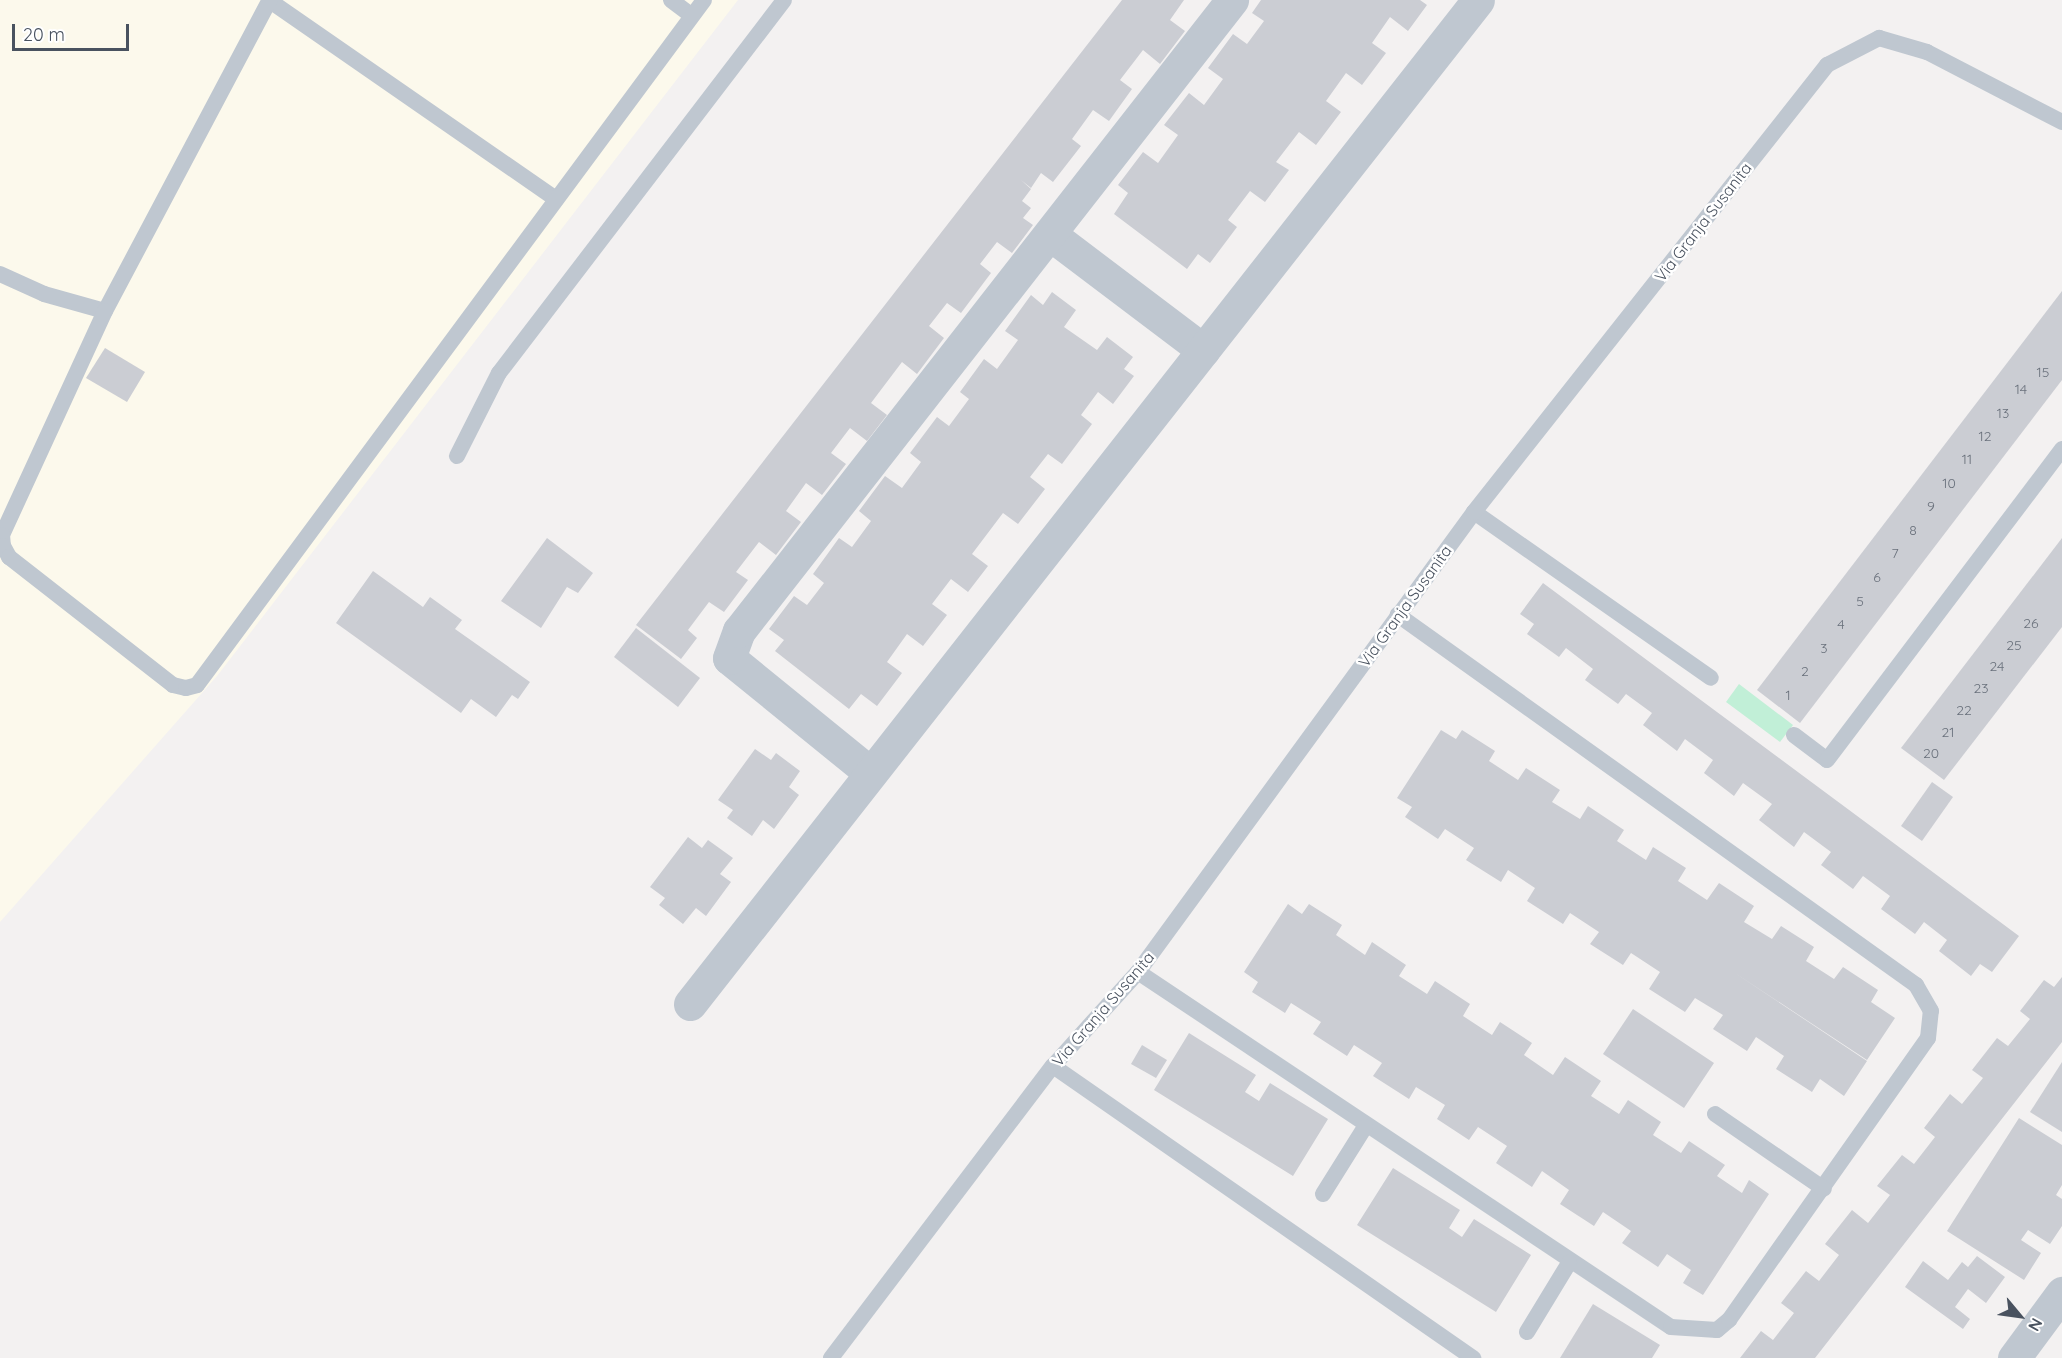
<!DOCTYPE html>
<style>
body{margin:0}
#map{position:relative;width:2062px;height:1358px;overflow:hidden;background:#f3f1f1;font-family:Quicksand,sans-serif}
div>[style]{position:absolute}
.commercial>*{inset:0;background:#fcf9ec}
.green>*{inset:0;background:#c1efd7}
.building>*{inset:0;background:#cbcdd3}
.lane>*{height:16px;margin:-8px;padding:0 8px;transform-origin:8px;border-radius:8px;background:#bfc7d0}
.street>*{height:33px;margin:-16.5px;padding:0 16.5px;transform-origin:16.5px;border-radius:16.5px;background:#bfc7d0}
span{translate:-50% -50%;white-space:nowrap;text-align:center;line-height:1.15;-webkit-text-stroke:5px #fff;paint-order:stroke}
.number-label{font-size:14px;color:#6a717c}
.number-label span{-webkit-text-stroke-width:0}
.street-label{font-size:16px;color:#49525f}
.north{position:absolute;left:1990px;top:1286px;width:60px;height:60px;-webkit-text-stroke:4px #fff;paint-order:stroke;rotate:119deg;font-size:16px;font-weight:700;line-height:24px;text-align:center;color:#49525f}
.north::after{content:'';display:block;margin:auto;width:21px;height:27px;background:#49525f;clip-path:polygon(50% 0,100% 100%,50% 72%,0 100%)}
.scale{position:absolute;left:12px;top:24px;width:117px;height:27px;box-sizing:border-box;border:3px solid #49525f;border-top:0;padding-left:8px;font-size:18px;line-height:21px;white-space:nowrap;color:#49525f;-webkit-text-stroke:4px #fff;paint-order:stroke}
</style>
<div id="map">
<div class="commercial">
<i style="clip-path:polygon(0 0,738px 0,217px 676px,0 922px)"></i>
</div>
<div class="green">
<i style="clip-path:polygon(1739px 684px,1793px 725px,1780px 742px,1726px 702px)"></i>
</div>
<div class="building">
<i style="clip-path:polygon(1122px 0,1184px 0,1170px 20px,1185px 31px,1160px 64px,1143px 50px,1120px 80px,1132px 89px,1109px 121px,1093px 110px,1072px 139px,1081px 146px,1053px 182px,1041px 173px,1031px 188px,1021px 180px,1031px 189px,1022px 201px,1031px 208px,1023px 218px,1033px 225px,1012px 253px,997px 242px,980px 264px,991px 273px,961px 313px,947px 303px,929px 326px,944px 338px,917px 374px,902px 362px,871px 403px,887px 415px,867px 441px,850px 428px,831px 453px,846px 464px,822px 495px,806px 483px,786px 511px,801px 522px,776px 555px,759px 542px,736px 572px,748px 580px,724px 612px,709px 602px,688px 630px,697px 638px,681px 659px,636px 625px)"></i>
<i style="clip-path:polygon(1261px 0,1420px 0,1427px 5px,1408px 31px,1390px 17px,1372px 43px,1386px 53px,1362px 85px,1346px 73px,1326px 101px,1341px 112px,1316px 145px,1299px 132px,1276px 162px,1289px 170px,1265px 202px,1250px 191px,1228px 220px,1237px 227px,1210px 263px,1198px 254px,1187px 269px,1114px 214px,1128px 193px,1118px 185px,1143px 152px,1158px 163px,1178px 135px,1164px 125px,1189px 93px,1204px 105px,1223px 79px,1208px 68px,1233px 34px,1247px 44px,1264px 21px,1252px 13px)"></i>
<i style="clip-path:polygon(2062px 291px,2062px 380px,1800px 723px,1757px 690px)"></i>
<i style="clip-path:polygon(1052px 292px,1076px 310px,1064px 327px,1097px 350px,1107px 337px,1133px 357px,1124px 369px,1134px 376px,1113px 404px,1098px 392px,1081px 415px,1092px 424px,1062px 464px,1048px 454px,1030px 477px,1045px 489px,1018px 524px,1003px 513px,972px 554px,988px 566px,968px 592px,951px 579px,932px 604px,947px 615px,923px 646px,907px 634px,887px 662px,902px 673px,877px 706px,861px 694px,849px 709px,775px 651px,784px 640px,769px 629px,794px 596px,807px 605px,824px 583px,813px 574px,839px 538px,852px 547px,871px 521px,859px 511px,885px 476px,902px 488px,921px 462px,910px 453px,937px 417px,949px 426px,969px 399px,960px 392px,984px 359px,997px 369px,1018px 340px,1005px 331px,1031px 295px,1043px 305px)"></i>
<i style="clip-path:polygon(105px 348px,145px 372px,127px 402px,86px 378px)"></i>
<i style="clip-path:polygon(547px 538px,593px 573px,578px 593px,567px 587px,541px 628px,501px 601px)"></i>
<i style="clip-path:polygon(2062px 538px,2062px 627px,1944px 780px,1901px 748px)"></i>
<i style="clip-path:polygon(373px 571px,423px 607px,430px 597px,462px 620px,455px 629px,530px 682px,518px 699px,512px 695px,496px 717px,471px 699px,461px 713px,336px 623px)"></i>
<i style="clip-path:polygon(1543px 583px,2019px 936px,1992px 972px,1980px 964px,1971px 976px,1939px 951px,1947px 940px,1924px 922px,1915px 934px,1881px 909px,1890px 896px,1863px 876px,1853px 889px,1821px 865px,1831px 852px,1804px 832px,1794px 847px,1759px 820px,1772px 804px,1743px 783px,1734px 796px,1704px 773px,1713px 760px,1685px 739px,1677px 751px,1643px 725px,1652px 713px,1626px 694px,1618px 704px,1585px 680px,1593px 669px,1566px 648px,1559px 657px,1527px 634px,1534px 624px,1520px 614px)"></i>
<i style="clip-path:polygon(636px 628px,700px 678px,678px 707px,614px 657px)"></i>
<i style="clip-path:polygon(1441px 730px,1456px 739px,1462px 730px,1495px 751px,1489px 761px,1518px 780px,1526px 768px,1560px 790px,1552px 802px,1580px 819px,1588px 806px,1624px 830px,1617px 841px,1646px 860px,1653px 847px,1686px 868px,1678px 881px,1707px 900px,1719px 883px,1754px 906px,1744px 922px,1772px 939px,1781px 926px,1814px 947px,1806px 961px,1834px 979px,1843px 967px,1878px 990px,1871px 1002px,1895px 1018px,1867px 1060px,1732px 971px,1867px 1061px,1844px 1096px,1820px 1079px,1812px 1092px,1776px 1069px,1784px 1056px,1756px 1037px,1747px 1051px,1713px 1029px,1723px 1015px,1695px 998px,1685px 1012px,1649px 989px,1660px 972px,1631px 953px,1623px 965px,1590px 944px,1599px 932px,1570px 913px,1563px 924px,1527px 901px,1535px 888px,1508px 870px,1501px 882px,1466px 860px,1474px 848px,1445px 829px,1438px 839px,1405px 817px,1412px 807px,1397px 798px)"></i>
<i style="clip-path:polygon(755px 749px,771px 760px,776px 753px,800px 771px,789px 787px,799px 795px,774px 829px,763px 820px,752px 836px,727px 818px,733px 810px,718px 800px)"></i>
<i style="clip-path:polygon(1932px 782px,1953px 797px,1922px 841px,1901px 826px)"></i>
<i style="clip-path:polygon(688px 837px,702px 848px,708px 840px,733px 858px,720px 874px,731px 882px,706px 916px,696px 908px,683px 924px,659px 905px,665px 898px,650px 887px)"></i>
<i style="clip-path:polygon(1288px 904px,1302px 914px,1309px 904px,1342px 925px,1336px 935px,1365px 955px,1372px 942px,1406px 965px,1399px 976px,1427px 994px,1435px 981px,1470px 1004px,1463px 1016px,1492px 1035px,1500px 1022px,1532px 1043px,1524px 1055px,1553px 1075px,1565px 1057px,1601px 1081px,1591px 1096px,1619px 1114px,1628px 1100px,1661px 1122px,1653px 1135px,1681px 1153px,1689px 1141px,1725px 1165px,1717px 1176px,1742px 1193px,1749px 1180px,1769px 1194px,1703px 1295px,1683px 1283px,1691px 1270px,1667px 1254px,1658px 1267px,1622px 1243px,1631px 1231px,1603px 1212px,1594px 1226px,1560px 1204px,1569px 1190px,1542px 1171px,1532px 1187px,1496px 1163px,1507px 1146px,1478px 1127px,1469px 1140px,1437px 1119px,1445px 1105px,1416px 1087px,1409px 1099px,1373px 1076px,1382px 1063px,1354px 1045px,1347px 1056px,1313px 1034px,1321px 1022px,1291px 1003px,1285px 1013px,1252px 992px,1258px 982px,1244px 972px)"></i>
<i style="clip-path:polygon(2062px 977px,2062px 1042px,1815px 1358px,1740px 1358px,1761px 1331px,1773px 1340px,1794px 1313px,1781px 1303px,1806px 1271px,1819px 1281px,1839px 1255px,1825px 1244px,1852px 1210px,1868px 1223px,1890px 1195px,1877px 1186px,1902px 1155px,1914px 1164px,1935px 1137px,1924px 1128px,1950px 1094px,1962px 1104px,1983px 1078px,1972px 1070px,1997px 1038px,2008px 1046px,2030px 1019px,2020px 1011px,2044px 980px,2054px 987px)"></i>
<i style="clip-path:polygon(1633px 1009px,1714px 1063px,1684px 1108px,1603px 1054px)"></i>
<i style="clip-path:polygon(1189px 1033px,1256px 1075px,1245px 1092px,1259px 1101px,1270px 1083px,1328px 1119px,1293px 1176px,1154px 1090px)"></i>
<i style="clip-path:polygon(1142px 1045px,1167px 1060px,1156px 1078px,1131px 1064px)"></i>
<i style="clip-path:polygon(2062px 1062px,2062px 1132px,2030px 1112px)"></i>
<i style="clip-path:polygon(2019px 1118px,2062px 1145px,2062px 1185px,2056px 1195px,2062px 1199px,2062px 1226px,2050px 1244px,2028px 1230px,2021px 1240px,2041px 1253px,2024px 1280px,1947px 1231px)"></i>
<i style="clip-path:polygon(1393px 1168px,1460px 1210px,1449px 1228px,1462px 1237px,1474px 1219px,1531px 1255px,1496px 1312px,1357px 1225px)"></i>
<i style="clip-path:polygon(1977px 1256px,2005px 1277px,1986px 1303px,1968px 1289px,1955px 1307px,1970px 1319px,1963px 1329px,1905px 1287px,1923px 1261px,1948px 1280px,1962px 1262px,1968px 1267px)"></i>
<i style="clip-path:polygon(1593px 1304px,1660px 1345px,1652px 1358px,1560px 1358px)"></i>
</div>
<div class="lane">
<i style="left:671px;top:0;width:25px;rotate:37deg"></i>
<i style="left:270px;top:1px;width:348px;rotate:34.7deg"></i>
<i style="left:0;top:274px;width:48px;rotate:24.4deg"></i>
<i style="left:44px;top:294px;width:63px;rotate:15.6deg"></i>
<i style="left:105px;top:311px;width:352px;rotate:-62.1deg"></i>
<i style="left:105px;top:311px;width:247px;rotate:114.7deg"></i>
<i style="left:2px;top:535px;width:11px;rotate:85deg"></i>
<i style="left:3px;top:546px;width:13px;rotate:61deg"></i>
<i style="left:9px;top:557px;width:208px;rotate:38deg"></i>
<i style="left:173px;top:685px;width:13px;rotate:13deg"></i>
<i style="left:186px;top:688px;width:11px;rotate:-15deg"></i>
<i style="left:197px;top:685px;width:852px;rotate:-53.49deg"></i>
<i style="left:457px;top:456px;width:93px;rotate:-63.2deg"></i>
<i style="left:499px;top:373px;width:469px;rotate:-52.6deg"></i>
<i style="left:1474px;top:512px;width:289px;rotate:35deg"></i>
<i style="left:1794px;top:735px;width:41px;rotate:37.1deg"></i>
<i style="left:1827px;top:760px;width:390px;rotate:-52.9deg"></i>
<i style="left:1138px;top:972px;width:640px;rotate:33.67deg"></i>
<i style="left:1671px;top:1327px;width:46px;rotate:3.7deg"></i>
<i style="left:1717px;top:1330px;width:16px;rotate:-40deg"></i>
<i style="left:1729px;top:1320px;width:345px;rotate:-54.8deg"></i>
<i style="left:1928px;top:1038px;width:27px;rotate:-84deg"></i>
<i style="left:1931px;top:1011px;width:30px;rotate:-120deg"></i>
<i style="left:1916px;top:985px;width:637px;rotate:-144.46deg"></i>
<i style="left:1053px;top:1066px;width:512px;rotate:34.81deg"></i>
<i style="left:1715px;top:1114px;width:132px;rotate:34.5deg"></i>
<i style="left:1323px;top:1194px;width:79px;rotate:-57.9deg"></i>
<i style="left:1527px;top:1332px;width:81px;rotate:-58.7deg"></i>
<i style="left:831px;top:1358px;width:367px;rotate:-52.8deg"></i>
<i style="left:1053px;top:1066px;width:127px;rotate:-47.9deg"></i>
<i style="left:1138px;top:972px;width:570px;rotate:-53.85deg"></i>
<i style="left:1474px;top:512px;width:570px;rotate:-51.7deg"></i>
<i style="left:1827px;top:65px;width:59px;rotate:-27.4deg"></i>
<i style="left:1879px;top:38px;width:50px;rotate:16.3deg"></i>
<i style="left:1927px;top:52px;width:152px;rotate:27.4deg"></i>
</div>
<div class="street">
<i style="left:1051px;top:235px;width:191px;rotate:37.1deg"></i>
<i style="left:868px;top:771px;width:179px;rotate:-140.9deg"></i>
<i style="left:729px;top:658px;width:29px;rotate:-70deg"></i>
<i style="left:739px;top:631px;width:801px;rotate:-52deg"></i>
<i style="left:690px;top:1004px;width:1276px;rotate:-51.87deg"></i>
<i style="left:2014px;top:1358px;width:81px;rotate:-53.6deg"></i>
</div>
<div class="number-label">
<span style="left:2043px;top:372px">15</span>
<span style="left:2021px;top:389px">14</span>
<span style="left:2003px;top:413px">13</span>
<span style="left:1985px;top:436px">12</span>
<span style="left:1967px;top:459px">11</span>
<span style="left:1949px;top:483px">10</span>
<span style="left:1931px;top:506px">9</span>
<span style="left:1913px;top:530px">8</span>
<span style="left:1895px;top:553px">7</span>
<span style="left:1877px;top:577px">6</span>
<span style="left:1860px;top:601px">5</span>
<span style="left:2031px;top:623px">26</span>
<span style="left:1841px;top:624px">4</span>
<span style="left:2014px;top:645px">25</span>
<span style="left:1824px;top:648px">3</span>
<span style="left:1997px;top:666px">24</span>
<span style="left:1805px;top:671px">2</span>
<span style="left:1981px;top:688px">23</span>
<span style="left:1788px;top:695px">1</span>
<span style="left:1964px;top:710px">22</span>
<span style="left:1948px;top:732px">21</span>
<span style="left:1931px;top:753px">20</span>
</div>
<div class="street-label">
<span style="left:1703px;top:222px;rotate:-52deg">Via Granja Susanita</span>
<span style="left:1405px;top:606px;rotate:-54deg">Via Granja Susanita</span>
<span style="left:1103px;top:1009px;rotate:-49deg">Via Granja Susanita</span>
</div>
<div class="north">N</div>
<div class="scale">20 m</div>
</div>
